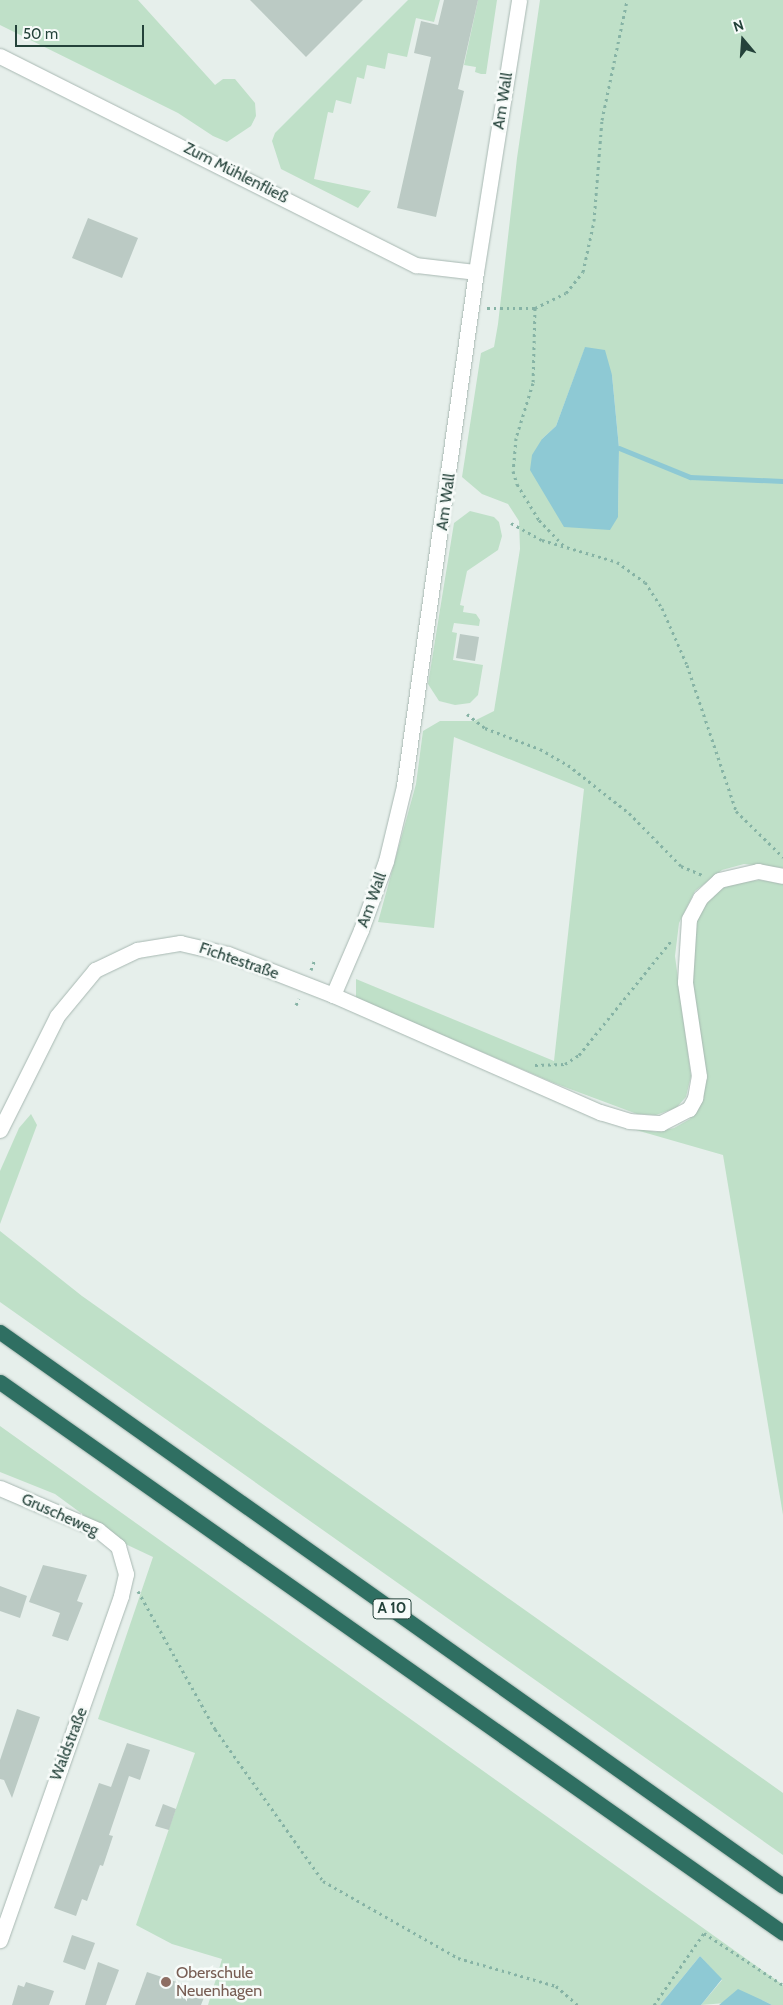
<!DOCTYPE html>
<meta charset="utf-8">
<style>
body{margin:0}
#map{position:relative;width:783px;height:2005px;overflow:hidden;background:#e6efeb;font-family:Cabin,sans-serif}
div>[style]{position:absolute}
.green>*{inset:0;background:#bfe0c8}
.water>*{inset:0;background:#8ec9d4}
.stream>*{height:5px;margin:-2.5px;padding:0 2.5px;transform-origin:2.5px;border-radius:2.5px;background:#8ec9d4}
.building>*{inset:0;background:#bbcac4}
.path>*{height:3px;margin-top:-1.5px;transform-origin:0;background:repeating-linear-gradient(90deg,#86b3a5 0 2.5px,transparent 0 6.5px)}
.roads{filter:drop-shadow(0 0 1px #a8b8b2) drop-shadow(0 0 1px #a8b8b2)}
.minor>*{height:15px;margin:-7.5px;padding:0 7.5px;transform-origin:7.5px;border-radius:7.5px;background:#fff}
.highway>*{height:15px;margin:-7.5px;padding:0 7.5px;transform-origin:7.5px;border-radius:7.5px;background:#2f6f62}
.dots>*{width:14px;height:14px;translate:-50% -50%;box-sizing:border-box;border:2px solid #f7fbf9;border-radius:50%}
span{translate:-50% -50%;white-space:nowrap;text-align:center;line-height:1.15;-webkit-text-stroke:5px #f7fbf9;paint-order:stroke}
.shield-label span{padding:1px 4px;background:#f7fbf9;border:1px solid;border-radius:4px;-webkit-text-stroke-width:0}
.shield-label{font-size:15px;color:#24423a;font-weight:700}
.street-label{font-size:16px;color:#24423a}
.education-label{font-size:16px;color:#785e54}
.left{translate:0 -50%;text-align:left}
.north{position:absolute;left:718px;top:15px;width:50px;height:50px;-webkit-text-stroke:4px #f7fbf9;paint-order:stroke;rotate:342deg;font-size:14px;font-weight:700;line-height:20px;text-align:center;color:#24423a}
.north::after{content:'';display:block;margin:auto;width:18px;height:22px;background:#24423a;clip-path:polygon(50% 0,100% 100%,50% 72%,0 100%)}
.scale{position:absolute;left:15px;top:25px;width:129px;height:22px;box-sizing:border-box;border:2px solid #24423a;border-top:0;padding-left:6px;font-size:15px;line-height:18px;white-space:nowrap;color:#24423a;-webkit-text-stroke:4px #f7fbf9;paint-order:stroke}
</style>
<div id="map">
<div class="green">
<i style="clip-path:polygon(0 0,138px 0,215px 85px,223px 79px,235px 79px,255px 103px,256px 116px,251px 126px,227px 142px,213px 136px,178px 113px,0 25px)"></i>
<i style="clip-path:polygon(408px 0,440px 0,434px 22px,416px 18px,407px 57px,388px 53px,385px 69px,367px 65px,364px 79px,357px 77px,351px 104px,336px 100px,333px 113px,328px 112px,314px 179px,371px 191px,358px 208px,281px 169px,272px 141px,275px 133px)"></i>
<i style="clip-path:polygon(478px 0,497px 0,486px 74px,481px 74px,475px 72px,476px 67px,464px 65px)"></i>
<i style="clip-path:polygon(evenodd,540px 0,783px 0,783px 868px,744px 864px,722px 870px,695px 891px,679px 923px,675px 956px,691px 1076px,686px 1097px,676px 1108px,656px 1115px,637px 1114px,554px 1083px,356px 998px,356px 979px,554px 1061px,584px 789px,454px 737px,434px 928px,378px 922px,416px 784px,423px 731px,440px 721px,474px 721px,494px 711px,520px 549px,519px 521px,508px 504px,482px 494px,462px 477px,481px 353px,494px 347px,498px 324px,517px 158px,540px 0,585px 348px,612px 375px,619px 448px,618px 517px,542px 439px,556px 426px,585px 348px)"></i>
<i style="clip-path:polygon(470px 511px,494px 517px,499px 522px,502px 536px,498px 550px,467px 571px,460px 605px,464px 606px,463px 612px,476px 614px,480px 620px,479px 626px,454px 623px,452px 632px,457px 633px,453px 660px,483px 665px,478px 695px,470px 703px,455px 705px,439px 701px,428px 684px,454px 523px)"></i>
<i style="clip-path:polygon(760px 880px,783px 884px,783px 1515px,723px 1155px,622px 1126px,656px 1132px,674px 1128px,690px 1119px,703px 1100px,706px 1073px,690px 975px,697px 917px,709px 899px,723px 888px,735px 883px)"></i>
<i style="clip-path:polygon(31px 1114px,37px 1125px,0 1224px,0 1171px,19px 1128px)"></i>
<i style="clip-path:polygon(0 1231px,82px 1296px,783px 1793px,783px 1855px,0 1302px)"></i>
<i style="clip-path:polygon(0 1426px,783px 1985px,783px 2005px,772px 2005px,762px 2000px,701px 2005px,722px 1980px,700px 1956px,660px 2005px,208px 2005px,222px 1959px,172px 1944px,136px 1925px,195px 1753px,98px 1719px,153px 1557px,119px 1541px,55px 1494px,0 1472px)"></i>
</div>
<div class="water">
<i style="clip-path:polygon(585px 347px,605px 350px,612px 375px,619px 448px,618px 517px,610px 530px,564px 527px,530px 470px,532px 455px,542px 439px,556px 426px)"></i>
<i style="clip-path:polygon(700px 1956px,722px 1979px,701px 2005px,660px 2005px)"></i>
<i style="clip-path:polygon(738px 1989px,762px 2000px,772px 2005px,719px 2005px)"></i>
</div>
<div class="stream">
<i style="left:619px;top:448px;width:77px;rotate:22.2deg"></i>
<i style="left:690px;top:477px;width:93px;rotate:2.5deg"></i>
</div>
<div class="building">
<i style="clip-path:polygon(250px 0,363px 0,306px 57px)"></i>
<i style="clip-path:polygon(444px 0,478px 0,458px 89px,464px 91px,436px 217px,397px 208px,431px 57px,414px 53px,421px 21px,438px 25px)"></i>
<i style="clip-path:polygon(88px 218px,138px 238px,122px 278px,72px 258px)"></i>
<i style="clip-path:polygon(460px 634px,479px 637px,475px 661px,456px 658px)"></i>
<i style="clip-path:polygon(43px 1565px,87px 1575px,77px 1601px,83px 1603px,68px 1641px,52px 1636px,60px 1613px,29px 1602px)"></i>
<i style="clip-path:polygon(0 1586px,27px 1596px,20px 1618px,0 1611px)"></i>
<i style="clip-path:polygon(17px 1709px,40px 1717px,12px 1798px,4px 1780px,0 1779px,0 1760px)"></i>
<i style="clip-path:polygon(127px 1743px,150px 1750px,140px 1780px,129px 1776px,109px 1835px,113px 1836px,103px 1866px,100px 1865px,87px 1901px,82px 1899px,76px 1916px,54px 1908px,99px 1783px,111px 1787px)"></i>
<i style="clip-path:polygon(163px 1804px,176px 1809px,169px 1830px,155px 1826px)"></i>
<i style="clip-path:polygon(72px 1935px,95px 1943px,85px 1970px,63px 1962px)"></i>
<i style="clip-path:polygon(98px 1962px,119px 1970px,106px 2005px,85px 2005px)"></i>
<i style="clip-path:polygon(147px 1972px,206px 1992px,201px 2005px,135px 2005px)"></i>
<i style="clip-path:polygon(26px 1982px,54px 1991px,49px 2005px,12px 2005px,18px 1985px,24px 1987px)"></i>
</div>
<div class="path">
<i style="left:487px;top:308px;width:48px"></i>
<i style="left:535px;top:308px;width:34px;rotate:-26deg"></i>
<i style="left:566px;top:293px;width:27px;rotate:-51deg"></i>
<i style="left:583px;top:272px;width:52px;rotate:-77.8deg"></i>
<i style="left:594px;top:221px;width:101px;rotate:-85.5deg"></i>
<i style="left:602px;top:120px;width:123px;rotate:-78.2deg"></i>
<i style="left:535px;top:308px;width:75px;rotate:91.5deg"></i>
<i style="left:533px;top:383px;width:58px;rotate:107.2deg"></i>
<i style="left:516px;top:438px;width:33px;rotate:95deg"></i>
<i style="left:513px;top:471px;width:14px;rotate:73deg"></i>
<i style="left:517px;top:484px;width:42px;rotate:58.6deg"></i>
<i style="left:539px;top:520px;width:35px;rotate:46deg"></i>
<i style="left:511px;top:523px;width:35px;rotate:29deg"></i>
<i style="left:542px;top:540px;width:78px;rotate:16.3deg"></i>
<i style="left:617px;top:562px;width:34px;rotate:36deg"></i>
<i style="left:645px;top:582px;width:31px;rotate:57deg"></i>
<i style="left:662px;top:608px;width:62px;rotate:66.3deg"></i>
<i style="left:687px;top:665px;width:154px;rotate:71.4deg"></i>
<i style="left:736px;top:811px;width:66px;rotate:44.4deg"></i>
<i style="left:467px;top:714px;width:23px;rotate:38deg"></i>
<i style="left:485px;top:728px;width:59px;rotate:20.9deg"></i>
<i style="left:540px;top:749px;width:32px;rotate:30deg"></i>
<i style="left:568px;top:765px;width:78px;rotate:38.2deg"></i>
<i style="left:629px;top:813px;width:74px;rotate:45.5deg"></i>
<i style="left:681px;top:866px;width:23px;rotate:23deg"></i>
<i style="left:311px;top:970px;width:12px;rotate:-70deg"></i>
<i style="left:296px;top:1005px;width:7px;rotate:-63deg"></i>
<i style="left:535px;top:1065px;width:30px;rotate:-2deg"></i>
<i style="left:565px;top:1064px;width:17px;rotate:-33deg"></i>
<i style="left:579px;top:1055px;width:146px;rotate:-51.1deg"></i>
<i style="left:138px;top:1591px;width:158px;rotate:60.8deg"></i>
<i style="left:215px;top:1729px;width:186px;rotate:54.6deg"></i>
<i style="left:323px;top:1881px;width:155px;rotate:29.7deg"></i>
<i style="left:458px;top:1958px;width:102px;rotate:15.9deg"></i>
<i style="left:556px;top:1986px;width:29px;rotate:41deg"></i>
<i style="left:654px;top:2005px;width:88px;rotate:-55.2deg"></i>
<i style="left:704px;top:1933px;width:95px;rotate:33.4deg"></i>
</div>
<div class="roads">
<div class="minor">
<i style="left:0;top:56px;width:466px;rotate:26.7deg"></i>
<i style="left:416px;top:265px;width:60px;rotate:6.7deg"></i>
<i style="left:333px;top:995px;width:71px;rotate:-66.7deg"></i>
<i style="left:361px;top:930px;width:73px;rotate:-70.1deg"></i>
<i style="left:386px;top:861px;width:77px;rotate:-76.5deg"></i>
<i style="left:404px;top:786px;width:519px;rotate:-82.03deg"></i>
<i style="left:476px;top:272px;width:275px;rotate:-81deg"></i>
<i style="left:0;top:1130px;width:127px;rotate:-63.4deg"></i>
<i style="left:57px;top:1016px;width:60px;rotate:-50.4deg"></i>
<i style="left:95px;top:970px;width:47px;rotate:-25.5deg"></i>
<i style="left:137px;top:950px;width:44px;rotate:-9.2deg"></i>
<i style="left:180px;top:943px;width:49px;rotate:12.9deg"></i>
<i style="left:228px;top:954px;width:113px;rotate:21.3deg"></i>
<i style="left:333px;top:995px;width:292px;rotate:23.7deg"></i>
<i style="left:600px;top:1112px;width:30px;rotate:17deg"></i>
<i style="left:629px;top:1121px;width:32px;rotate:4deg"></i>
<i style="left:661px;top:1123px;width:31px;rotate:-27deg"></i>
<i style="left:689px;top:1109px;width:13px;rotate:-61deg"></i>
<i style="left:695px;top:1098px;width:22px;rotate:-80deg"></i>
<i style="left:699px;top:1076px;width:95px;rotate:-98.5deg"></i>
<i style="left:685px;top:982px;width:63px;rotate:-86.4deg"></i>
<i style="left:689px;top:919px;width:24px;rotate:-62deg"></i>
<i style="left:700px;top:898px;width:26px;rotate:-43deg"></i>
<i style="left:719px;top:880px;width:40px;rotate:-13deg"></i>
<i style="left:758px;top:871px;width:25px;rotate:11deg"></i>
<i style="left:0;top:1488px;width:107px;rotate:23.2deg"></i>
<i style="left:98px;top:1530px;width:26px;rotate:39deg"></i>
<i style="left:118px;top:1546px;width:29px;rotate:74deg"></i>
<i style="left:126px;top:1574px;width:23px;rotate:103deg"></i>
<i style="left:121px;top:1596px;width:365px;rotate:109.4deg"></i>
</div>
<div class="highway">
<i style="left:0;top:1332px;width:959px;rotate:35.28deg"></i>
<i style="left:0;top:1382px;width:957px;rotate:35.13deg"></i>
</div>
</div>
<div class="dots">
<i style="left:166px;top:1982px;background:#8d6e63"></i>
</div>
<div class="shield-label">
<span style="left:392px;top:1609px">A 10</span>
</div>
<div class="street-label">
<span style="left:503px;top:101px;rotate:-81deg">Am Wall</span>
<span style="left:236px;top:173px;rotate:27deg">Zum Mühlenfließ</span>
<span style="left:446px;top:502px;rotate:-82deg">Am Wall</span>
<span style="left:372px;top:900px;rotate:-70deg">Am Wall</span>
<span style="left:239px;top:961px;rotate:19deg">Fichtestraße</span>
<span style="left:60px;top:1515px;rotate:24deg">Gruscheweg</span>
<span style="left:69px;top:1744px;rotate:-69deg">Waldstraße</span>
</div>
<div class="education-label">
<span class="left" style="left:176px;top:1982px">Oberschule<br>Neuenhagen</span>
</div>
<div class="north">N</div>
<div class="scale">50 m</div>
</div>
